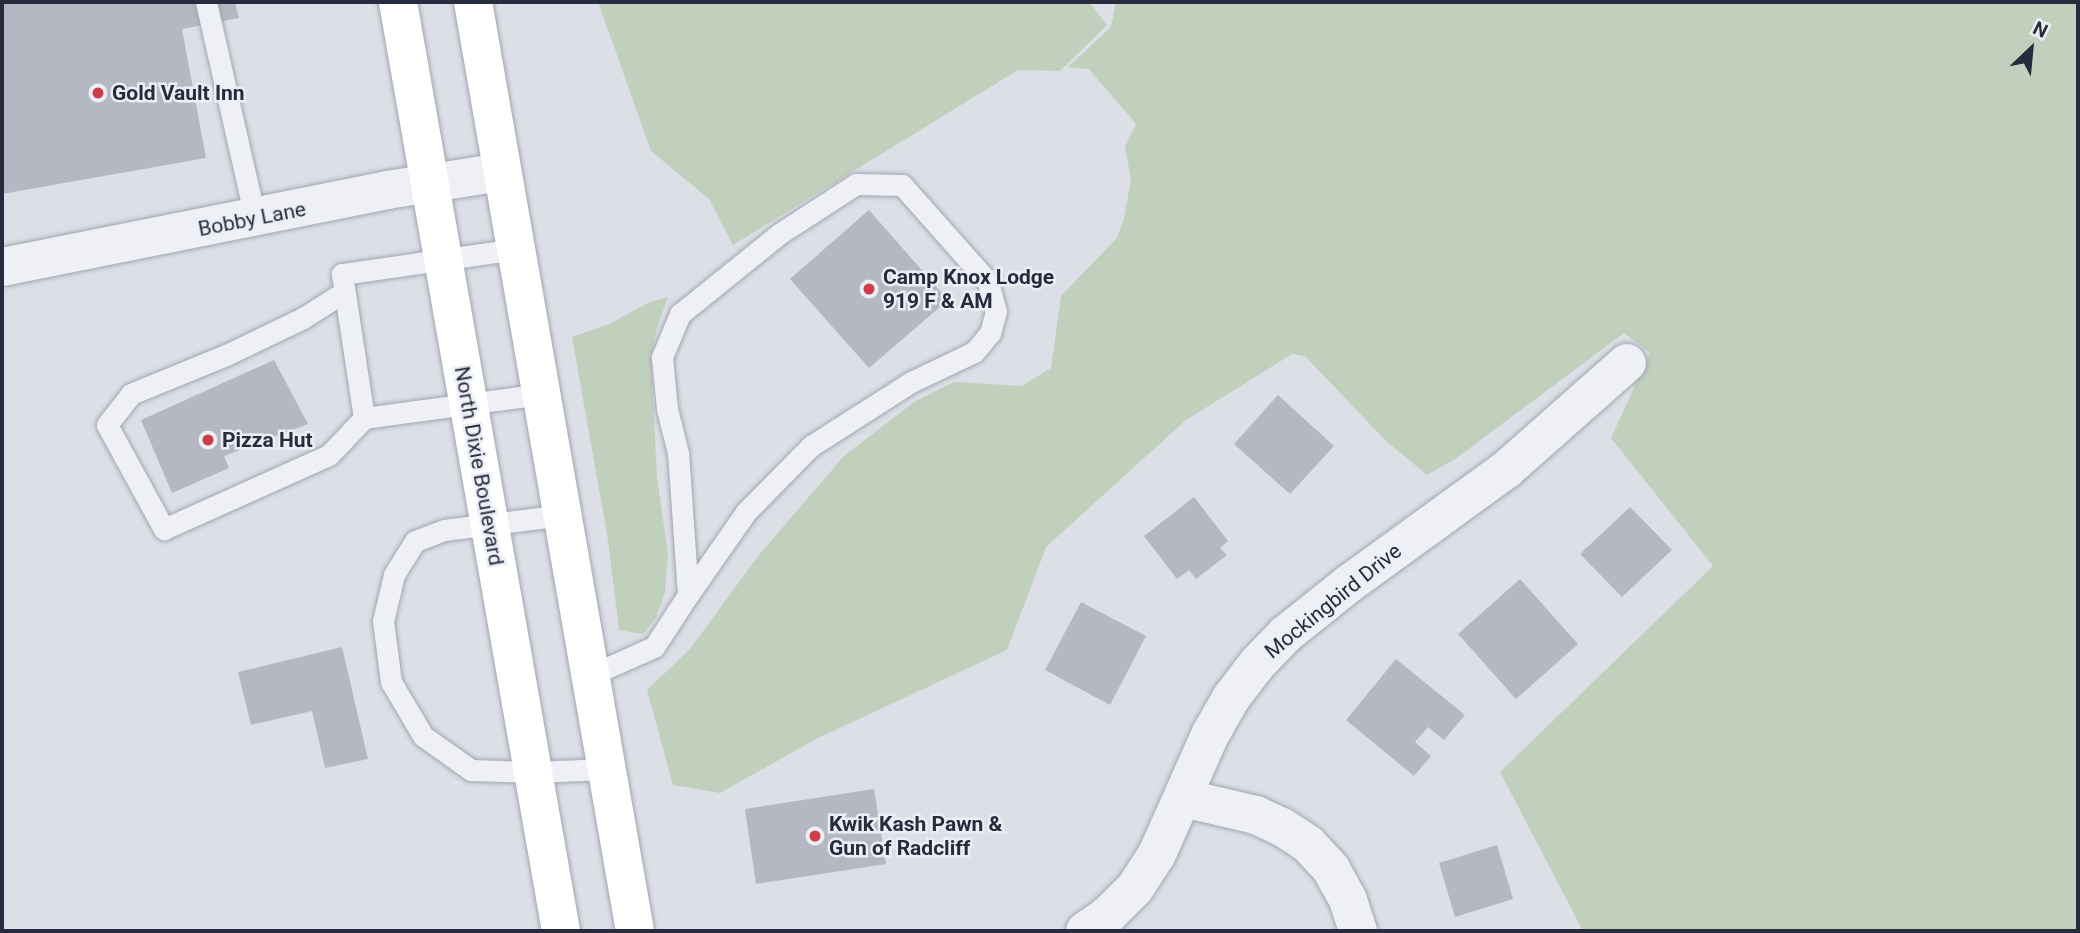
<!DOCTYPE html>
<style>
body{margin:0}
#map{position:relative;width:2080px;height:933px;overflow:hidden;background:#dcdfe6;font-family:Roboto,sans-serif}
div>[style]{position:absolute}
.green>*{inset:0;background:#c0d0bd}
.building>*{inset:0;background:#b3b8c3}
.roads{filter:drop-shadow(0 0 2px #a2a6b0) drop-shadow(0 0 2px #a2a6b0)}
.lane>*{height:21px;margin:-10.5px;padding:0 10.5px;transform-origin:10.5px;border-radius:10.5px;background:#eef0f5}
.street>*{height:38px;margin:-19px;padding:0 19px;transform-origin:19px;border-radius:19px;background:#eef0f5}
.highway>*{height:38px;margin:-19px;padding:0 19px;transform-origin:19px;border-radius:19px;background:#fff}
.dots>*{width:19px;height:19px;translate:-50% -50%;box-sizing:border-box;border:4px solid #ebeef4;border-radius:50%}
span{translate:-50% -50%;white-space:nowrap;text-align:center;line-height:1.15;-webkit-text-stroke:5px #ebeef4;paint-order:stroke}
.poi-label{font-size:21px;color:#262c3d;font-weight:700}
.left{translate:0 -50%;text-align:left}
.street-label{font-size:21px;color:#262c3d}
.frame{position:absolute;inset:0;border:4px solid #262c3d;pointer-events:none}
.north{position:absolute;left:1996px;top:14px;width:70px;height:70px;-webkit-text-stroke:5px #ebeef4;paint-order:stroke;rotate:26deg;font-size:19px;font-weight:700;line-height:28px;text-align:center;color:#262c3d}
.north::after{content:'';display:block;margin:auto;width:24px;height:32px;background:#262c3d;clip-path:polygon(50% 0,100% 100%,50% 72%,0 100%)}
</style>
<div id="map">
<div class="green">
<i style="clip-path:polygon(598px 2px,1089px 2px,1107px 25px,1060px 71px,1018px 70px,733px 245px,709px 199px,651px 151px)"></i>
<i style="clip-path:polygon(1116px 2px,2078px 2px,2078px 931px,1583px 931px,1500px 772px,1713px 566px,1611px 438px,1650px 353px,1624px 333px,1455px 459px,1427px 475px,1385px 440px,1305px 356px,1292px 354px,1186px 420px,1046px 547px,1007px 650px,816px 739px,720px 793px,673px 785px,647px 690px,690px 649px,758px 556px,844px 456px,914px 402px,954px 382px,1022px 386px,1051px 368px,1061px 296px,1117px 238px,1124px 218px,1131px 180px,1125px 147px,1136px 124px,1089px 69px,1068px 67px,1111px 27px)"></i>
<i style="clip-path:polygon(668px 297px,657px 328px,651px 358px,657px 477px,668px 554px,665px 592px,656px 618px,643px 634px,619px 630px,607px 534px,572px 337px,609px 324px,650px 302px)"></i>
</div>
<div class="building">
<i style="clip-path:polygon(2px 2px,235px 2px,239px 18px,182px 29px,206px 158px,2px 194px)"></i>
<i style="clip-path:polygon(869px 210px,948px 300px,869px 368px,790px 279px)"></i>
<i style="clip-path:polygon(274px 360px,308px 424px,224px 456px,229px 468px,172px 493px,141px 420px)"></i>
<i style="clip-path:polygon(1278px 395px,1334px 446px,1290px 494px,1234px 444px)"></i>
<i style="clip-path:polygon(1194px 497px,1228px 541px,1220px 548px,1227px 555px,1196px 579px,1189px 570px,1177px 579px,1144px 536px)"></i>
<i style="clip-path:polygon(1630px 507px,1672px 550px,1622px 597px,1580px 554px)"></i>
<i style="clip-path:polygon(1520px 579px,1578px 644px,1516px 699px,1458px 634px)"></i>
<i style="clip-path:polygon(1081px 602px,1146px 636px,1110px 705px,1045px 670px)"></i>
<i style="clip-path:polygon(342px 647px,368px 759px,325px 768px,312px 711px,251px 725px,238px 672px)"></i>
<i style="clip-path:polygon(1396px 659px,1465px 715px,1444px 740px,1428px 727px,1415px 742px,1431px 756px,1414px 776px,1346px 720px)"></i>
<i style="clip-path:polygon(874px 789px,886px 864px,756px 884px,745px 809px)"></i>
<i style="clip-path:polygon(1497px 845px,1513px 899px,1455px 917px,1439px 863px)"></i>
</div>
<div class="roads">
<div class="lane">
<i style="left:206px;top:2px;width:221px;rotate:77.2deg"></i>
<i style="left:516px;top:249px;width:176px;rotate:171.8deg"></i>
<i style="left:342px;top:274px;width:146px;rotate:81.3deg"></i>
<i style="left:364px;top:418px;width:179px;rotate:-7.7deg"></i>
<i style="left:344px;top:292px;width:49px;rotate:147.6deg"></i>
<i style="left:303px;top:318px;width:85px;rotate:154.3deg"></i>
<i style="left:226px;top:355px;width:103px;rotate:157.7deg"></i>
<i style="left:131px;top:394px;width:39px;rotate:128deg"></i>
<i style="left:107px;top:425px;width:119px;rotate:61.3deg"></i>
<i style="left:164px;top:529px;width:181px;rotate:-24.2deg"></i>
<i style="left:329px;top:455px;width:51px;rotate:-46.6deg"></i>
<i style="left:563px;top:515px;width:120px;rotate:172.8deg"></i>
<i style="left:444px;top:530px;width:31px;rotate:159deg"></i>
<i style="left:415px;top:541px;width:40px;rotate:122deg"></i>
<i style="left:394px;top:575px;width:47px;rotate:103.4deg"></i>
<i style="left:383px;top:621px;width:62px;rotate:82.5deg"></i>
<i style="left:391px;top:682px;width:63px;rotate:59.3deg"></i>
<i style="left:423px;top:736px;width:59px;rotate:35.3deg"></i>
<i style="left:471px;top:770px;width:62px;rotate:1.8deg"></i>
<i style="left:533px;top:772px;width:74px;rotate:-2.3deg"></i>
<i style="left:591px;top:675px;width:69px;rotate:-24deg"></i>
<i style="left:654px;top:647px;width:62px;rotate:-56.8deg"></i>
<i style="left:688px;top:595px;width:142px;rotate:-94deg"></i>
<i style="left:678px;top:453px;width:45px;rotate:-104deg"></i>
<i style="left:667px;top:409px;width:52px;rotate:-95.5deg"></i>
<i style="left:662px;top:357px;width:47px;rotate:-67.3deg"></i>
<i style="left:680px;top:314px;width:127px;rotate:-38.9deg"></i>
<i style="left:779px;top:234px;width:92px;rotate:-33deg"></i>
<i style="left:856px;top:184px;width:46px;rotate:1.2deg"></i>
<i style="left:902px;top:185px;width:130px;rotate:48.4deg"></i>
<i style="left:988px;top:282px;width:30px;rotate:75deg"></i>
<i style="left:996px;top:311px;width:23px;rotate:105deg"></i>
<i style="left:990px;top:333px;width:25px;rotate:130deg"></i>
<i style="left:974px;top:352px;width:70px;rotate:154.5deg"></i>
<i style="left:911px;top:382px;width:119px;rotate:147.4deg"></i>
<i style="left:811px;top:446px;width:93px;rotate:134.6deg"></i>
<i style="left:746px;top:512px;width:101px;rotate:124.9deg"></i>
</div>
<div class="street">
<i style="left:2px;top:267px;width:393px;rotate:-11.3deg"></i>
<i style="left:387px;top:190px;width:116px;rotate:-8.9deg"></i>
<i style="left:1183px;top:798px;width:75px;rotate:13.1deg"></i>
<i style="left:1256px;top:815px;width:29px;rotate:25deg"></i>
<i style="left:1282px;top:827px;width:31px;rotate:33deg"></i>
<i style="left:1308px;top:844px;width:34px;rotate:47deg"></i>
<i style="left:1331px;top:869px;width:35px;rotate:61deg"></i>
<i style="left:1348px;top:900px;width:33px;rotate:72deg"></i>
<i style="left:1085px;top:931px;width:28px;rotate:-35deg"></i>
<i style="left:1108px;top:915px;width:38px;rotate:-45deg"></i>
<i style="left:1135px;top:888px;width:40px;rotate:-57.1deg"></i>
<i style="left:1157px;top:854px;width:130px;rotate:-66deg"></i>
<i style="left:1210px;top:735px;width:43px;rotate:-60.4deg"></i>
<i style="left:1231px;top:698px;width:43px;rotate:-52.6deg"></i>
<i style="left:1257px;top:664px;width:42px;rotate:-46deg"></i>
<i style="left:1286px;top:634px;width:82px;rotate:-38.6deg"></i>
<i style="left:1350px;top:583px;width:194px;rotate:-36deg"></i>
<i style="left:1507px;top:469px;width:160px;rotate:-41.5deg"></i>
</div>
<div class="highway">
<i style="left:398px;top:2px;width:943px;rotate:80.05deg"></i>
<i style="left:473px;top:2px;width:943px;rotate:80.11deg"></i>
</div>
</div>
<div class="dots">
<i style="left:98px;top:93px;background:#cf3d49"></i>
<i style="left:869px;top:289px;background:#cf3d49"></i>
<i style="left:208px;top:440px;background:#cf3d49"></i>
<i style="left:815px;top:836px;background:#cf3d49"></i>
</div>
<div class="poi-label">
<span class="left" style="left:112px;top:93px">Gold Vault Inn</span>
<span class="left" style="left:883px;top:289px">Camp Knox Lodge<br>919 F &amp; AM</span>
<span class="left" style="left:222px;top:440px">Pizza Hut</span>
<span class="left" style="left:829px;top:836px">Kwik Kash Pawn &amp;<br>Gun of Radcliff</span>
</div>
<div class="street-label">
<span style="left:252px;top:219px;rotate:-11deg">Bobby Lane</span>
<span style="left:479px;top:466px;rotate:80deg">North Dixie Boulevard</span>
<span style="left:1333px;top:601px;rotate:-39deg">Mockingbird Drive</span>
</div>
<div class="frame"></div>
<div class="north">N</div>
</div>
